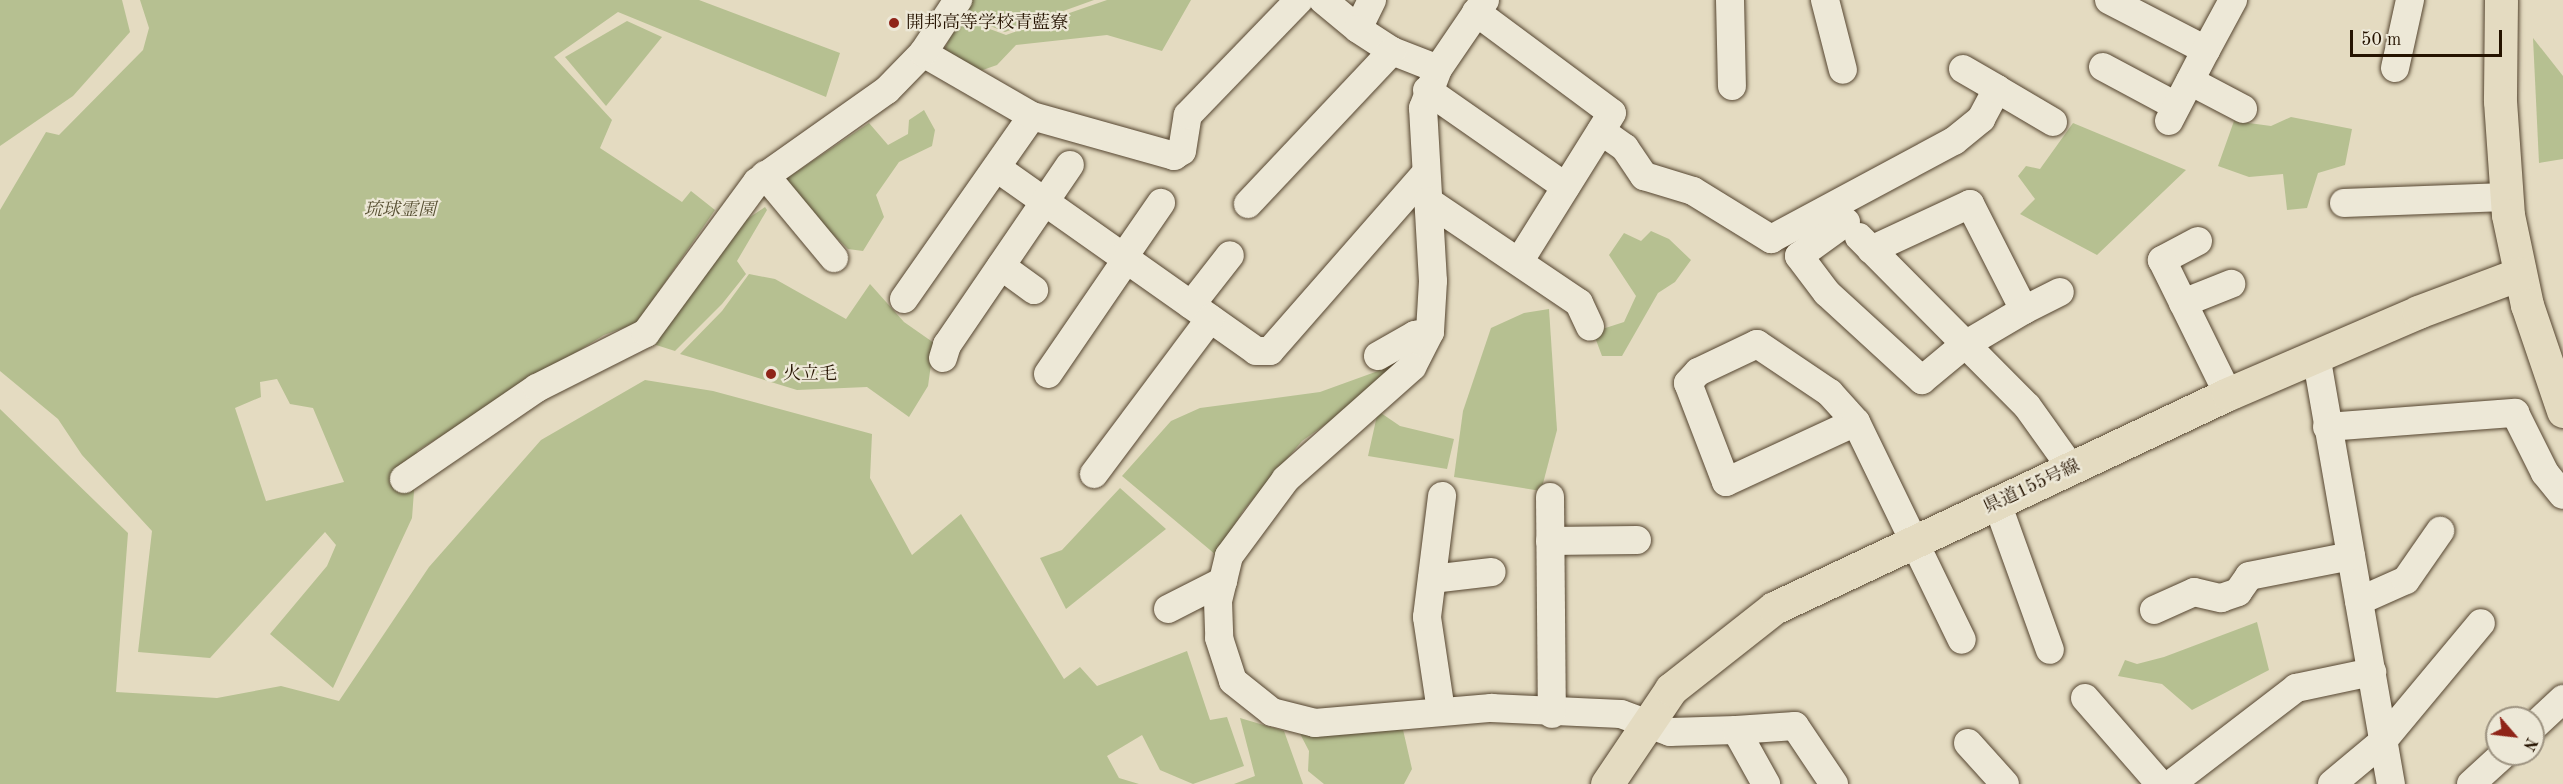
<!DOCTYPE html>
<meta charset="utf-8">
<style>
body{margin:0}
#map{position:relative;width:2563px;height:784px;overflow:hidden;background:#e4dbc1;font-family:"Old Standard TT","Noto Serif JP",serif}
div>[style]{position:absolute}
.green>*{inset:0;background:#b6c091}
.roads{filter:drop-shadow(0 0 2px #554530) drop-shadow(0 0 2px #554530)}
.minor>*{height:28px;margin:-14px;padding:0 14px;transform-origin:14px;border-radius:14px;background:#ede8d7}
.major>*{height:33px;margin:-16.5px;padding:0 16.5px;transform-origin:16.5px;border-radius:16.5px;background:#e4dbc1}
.dots>*{width:16px;height:16px;translate:-50% -50%;box-sizing:border-box;border:3px solid #ede8d7;border-radius:50%}
span{translate:-50% -50%;white-space:nowrap;text-align:center;line-height:1.15;-webkit-text-stroke:4.5px #ede8d7;paint-order:stroke}
.poi-label{font-size:18px;color:#251300}
.left{translate:0 -50%;text-align:left}
.park-label{font-size:18px;color:#585033;font-style:italic}
.street-label{font-size:18px;color:#251300}
.north{position:absolute;left:2485px;top:706px;width:60px;height:60px;box-sizing:border-box;background:#ede8d7;border:2px solid #9d9381;border-radius:50%;rotate:118deg;font-size:16px;font-weight:700;line-height:24px;text-align:center;color:#251300}
.north::after{content:'';display:block;margin:auto;width:21px;height:27px;background:#8f2418;clip-path:polygon(50% 0,100% 100%,50% 72%,0 100%)}
.scale{position:absolute;left:2350px;top:30px;width:152px;height:27px;box-sizing:border-box;border:3px solid #251300;border-top:0;padding-left:8px;font-size:18px;line-height:21px;white-space:nowrap;color:#251300;-webkit-text-stroke:4px #ede8d7;paint-order:stroke}
</style>
<div id="map">
<div class="green">
<i style="clip-path:polygon(0 0,122px 0,130px 32px,73px 96px,0 146px)"></i>
<i style="clip-path:polygon(evenodd,140px 0,699px 0,840px 53px,826px 97px,618px 12px,554px 57px,612px 120px,600px 148px,682px 202px,691px 191px,715px 210px,637px 323px,604px 335px,417px 451px,412px 518px,333px 688px,270px 634px,327px 566px,336px 545px,325px 532px,210px 658px,138px 652px,152px 531px,82px 455px,58px 419px,0 371px,0 210px,46px 132px,59px 135px,143px 50px,149px 28px,140px 0,277px 379px,290px 404px,313px 408px,344px 482px,266px 501px,235px 408px,261px 397px,260px 382px,277px 379px)"></i>
<i style="clip-path:polygon(964px 0,1094px 0,1005px 32px,954px 11px)"></i>
<i style="clip-path:polygon(1107px 0,1191px 0,1162px 51px,1107px 35px,1016px 45px,997px 65px,977px 72px,944px 50px,960px 18px,1006px 35px)"></i>
<i style="clip-path:polygon(627px 21px,662px 37px,606px 106px,565px 57px)"></i>
<i style="clip-path:polygon(2533px 38px,2563px 76px,2563px 159px,2539px 163px)"></i>
<i style="clip-path:polygon(924px 110px,935px 130px,932px 146px,899px 162px,876px 195px,884px 217px,863px 251px,848px 249px,780px 183px,869px 123px,888px 145px,908px 134px,909px 120px)"></i>
<i style="clip-path:polygon(2291px 117px,2352px 129px,2345px 165px,2318px 173px,2307px 208px,2287px 210px,2283px 174px,2249px 177px,2218px 166px,2234px 121px,2271px 126px)"></i>
<i style="clip-path:polygon(2073px 123px,2186px 170px,2097px 255px,2020px 214px,2035px 199px,2018px 176px,2026px 166px,2040px 169px)"></i>
<i style="clip-path:polygon(765px 207px,767px 210px,737px 261px,746px 274px,722px 304px,675px 351px,653px 344px,744px 221px)"></i>
<i style="clip-path:polygon(1651px 231px,1669px 239px,1691px 260px,1675px 282px,1658px 293px,1622px 356px,1602px 356px,1593px 332px,1624px 322px,1636px 296px,1609px 255px,1624px 233px,1641px 241px)"></i>
<i style="clip-path:polygon(749px 274px,775px 279px,846px 319px,870px 284px,904px 322px,934px 343px,928px 386px,909px 417px,867px 387px,797px 390px,680px 354px,722px 311px)"></i>
<i style="clip-path:polygon(1549px 309px,1557px 430px,1541px 491px,1454px 477px,1463px 411px,1491px 328px,1524px 313px)"></i>
<i style="clip-path:polygon(1402px 350px,1390px 379px,1302px 441px,1243px 511px,1216px 555px,1122px 476px,1171px 421px,1200px 408px,1320px 392px,1378px 371px)"></i>
<i style="clip-path:polygon(645px 380px,713px 391px,872px 434px,870px 478px,912px 555px,961px 514px,1064px 679px,1080px 667px,1097px 686px,1187px 651px,1210px 720px,1227px 717px,1244px 766px,1193px 784px,1160px 770px,1142px 735px,1107px 756px,1119px 778px,1139px 784px,0 784px,0 409px,128px 533px,116px 692px,217px 698px,281px 686px,339px 701px,429px 567px,541px 440px)"></i>
<i style="clip-path:polygon(1378px 411px,1400px 426px,1454px 439px,1447px 469px,1368px 456px)"></i>
<i style="clip-path:polygon(1120px 488px,1166px 529px,1066px 609px,1040px 558px,1062px 550px)"></i>
<i style="clip-path:polygon(2257px 622px,2269px 670px,2192px 710px,2162px 684px,2118px 676px,2125px 660px,2137px 664px,2164px 657px)"></i>
<i style="clip-path:polygon(1240px 718px,1284px 731px,1303px 784px,1234px 784px,1255px 776px)"></i>
<i style="clip-path:polygon(1401px 721px,1412px 769px,1404px 784px,1324px 784px,1308px 771px,1309px 751px,1296px 726px)"></i>
</div>
<div class="roads">
<div class="minor">
<i style="left:1323px;top:0;width:45px;rotate:39.6deg"></i>
<i style="left:1372px;top:0;width:32px;rotate:116deg"></i>
<i style="left:1358px;top:29px;width:40px;rotate:32.9deg"></i>
<i style="left:1392px;top:51px;width:49px;rotate:21.4deg"></i>
<i style="left:1485px;top:0;width:83px;rotate:124.3deg"></i>
<i style="left:1438px;top:69px;width:42px;rotate:111deg"></i>
<i style="left:1423px;top:108px;width:173px;rotate:86.7deg"></i>
<i style="left:1433px;top:281px;width:51px;rotate:93.4deg"></i>
<i style="left:1430px;top:332px;width:39px;rotate:117deg"></i>
<i style="left:1412px;top:367px;width:169px;rotate:138.4deg"></i>
<i style="left:1286px;top:479px;width:96px;rotate:126.5deg"></i>
<i style="left:1229px;top:556px;width:46px;rotate:103.7deg"></i>
<i style="left:1218px;top:601px;width:37px;rotate:88deg"></i>
<i style="left:1219px;top:638px;width:45px;rotate:72deg"></i>
<i style="left:1233px;top:681px;width:50px;rotate:38.5deg"></i>
<i style="left:1272px;top:712px;width:44px;rotate:14.3deg"></i>
<i style="left:1315px;top:723px;width:177px;rotate:-4.9deg"></i>
<i style="left:1491px;top:708px;width:130px;rotate:2.6deg"></i>
<i style="left:1621px;top:714px;width:52px;rotate:20.2deg"></i>
<i style="left:1670px;top:732px;width:66px;rotate:-1.7deg"></i>
<i style="left:1736px;top:730px;width:62px;rotate:60.9deg"></i>
<i style="left:1730px;top:0;width:86px;rotate:88.7deg"></i>
<i style="left:1825px;top:0;width:72px;rotate:75.6deg"></i>
<i style="left:2109px;top:0;width:109px;rotate:27.3deg"></i>
<i style="left:2206px;top:50px;width:57px;rotate:-61.6deg"></i>
<i style="left:1476px;top:12px;width:169px;rotate:36.6deg"></i>
<i style="left:1612px;top:113px;width:173px;rotate:122deg"></i>
<i style="left:923px;top:53px;width:126px;rotate:30deg"></i>
<i style="left:2103px;top:67px;width:83px;rotate:28.1deg"></i>
<i style="left:2395px;top:68px;width:70px;rotate:-77.6deg"></i>
<i style="left:1963px;top:69px;width:39px;rotate:30deg"></i>
<i style="left:2190px;top:81px;width:60px;rotate:27.8deg"></i>
<i style="left:1427px;top:90px;width:169px;rotate:34.9deg"></i>
<i style="left:2169px;top:121px;width:80px;rotate:-62.5deg"></i>
<i style="left:1601px;top:131px;width:29px;rotate:35deg"></i>
<i style="left:1625px;top:148px;width:34px;rotate:56deg"></i>
<i style="left:1644px;top:176px;width:51px;rotate:17deg"></i>
<i style="left:1693px;top:191px;width:92px;rotate:31.6deg"></i>
<i style="left:1771px;top:239px;width:208px;rotate:-28.2deg"></i>
<i style="left:1954px;top:141px;width:35px;rotate:-39deg"></i>
<i style="left:1981px;top:119px;width:34px;rotate:-62deg"></i>
<i style="left:1997px;top:89px;width:65px;rotate:30.5deg"></i>
<i style="left:997px;top:168px;width:317px;rotate:35.2deg"></i>
<i style="left:1256px;top:351px;width:14px"></i>
<i style="left:1270px;top:351px;width:234px;rotate:-48.8deg"></i>
<i style="left:765px;top:175px;width:108px;rotate:50.3deg"></i>
<i style="left:1428px;top:201px;width:182px;rotate:34deg"></i>
<i style="left:1579px;top:303px;width:26px;rotate:65deg"></i>
<i style="left:2344px;top:203px;width:161px;rotate:-2.1deg"></i>
<i style="left:1248px;top:204px;width:210px;rotate:-46.7deg"></i>
<i style="left:1846px;top:222px;width:58px;rotate:144.1deg"></i>
<i style="left:1799px;top:256px;width:46px;rotate:52.9deg"></i>
<i style="left:1827px;top:293px;width:129px;rotate:42.5deg"></i>
<i style="left:1922px;top:380px;width:53px;rotate:-39.7deg"></i>
<i style="left:1963px;top:346px;width:71px;rotate:-30.5deg"></i>
<i style="left:2024px;top:310px;width:119px;rotate:-117deg"></i>
<i style="left:1970px;top:204px;width:109px;rotate:155.1deg"></i>
<i style="left:1859px;top:237px;width:238px;rotate:45.2deg"></i>
<i style="left:2027px;top:406px;width:77px;rotate:54.5deg"></i>
<i style="left:2198px;top:241px;width:41px;rotate:152.2deg"></i>
<i style="left:2162px;top:260px;width:149px;rotate:63.8deg"></i>
<i style="left:1123px;top:258px;width:67px;rotate:-55.4deg"></i>
<i style="left:1001px;top:266px;width:41px;rotate:36deg"></i>
<i style="left:904px;top:299px;width:223px;rotate:-55deg"></i>
<i style="left:1032px;top:116px;width:148px;rotate:15.7deg"></i>
<i style="left:1174px;top:156px;width:9px;rotate:-32deg"></i>
<i style="left:1182px;top:151px;width:36px;rotate:-81deg"></i>
<i style="left:1188px;top:115px;width:160px;rotate:-46deg"></i>
<i style="left:2183px;top:303px;width:52px;rotate:-21.6deg"></i>
<i style="left:1191px;top:305px;width:63px;rotate:-52deg"></i>
<i style="left:2024px;top:310px;width:40px;rotate:-26.6deg"></i>
<i style="left:2316px;top:355px;width:436px;rotate:80.1deg"></i>
<i style="left:1378px;top:356px;width:43px;rotate:-29.6deg"></i>
<i style="left:1415px;top:335px;width:15px;rotate:-11deg"></i>
<i style="left:943px;top:358px;width:14px;rotate:-73deg"></i>
<i style="left:947px;top:345px;width:218px;rotate:-55.7deg"></i>
<i style="left:1048px;top:374px;width:138px;rotate:-55.6deg"></i>
<i style="left:1856px;top:422px;width:39px;rotate:-132deg"></i>
<i style="left:1830px;top:393px;width:88px;rotate:-146.1deg"></i>
<i style="left:1757px;top:344px;width:65px;rotate:154.6deg"></i>
<i style="left:1698px;top:372px;width:15px;rotate:132deg"></i>
<i style="left:1688px;top:383px;width:106px;rotate:69deg"></i>
<i style="left:1726px;top:482px;width:143px;rotate:-24.8deg"></i>
<i style="left:1856px;top:422px;width:242px;rotate:64.1deg"></i>
<i style="left:2327px;top:427px;width:189px;rotate:-4.3deg"></i>
<i style="left:2515px;top:413px;width:67px;rotate:63.4deg"></i>
<i style="left:2545px;top:473px;width:28px;rotate:51deg"></i>
<i style="left:1094px;top:474px;width:194px;rotate:-53.2deg"></i>
<i style="left:404px;top:479px;width:161px;rotate:-34.4deg"></i>
<i style="left:537px;top:388px;width:122px;rotate:-26.8deg"></i>
<i style="left:646px;top:333px;width:187px;rotate:-53.7deg"></i>
<i style="left:757px;top:182px;width:159px;rotate:-35.3deg"></i>
<i style="left:887px;top:90px;width:52px;rotate:-45.8deg"></i>
<i style="left:923px;top:53px;width:64px;rotate:-56.6deg"></i>
<i style="left:1550px;top:497px;width:217px;rotate:89.5deg"></i>
<i style="left:1997px;top:503px;width:156px;rotate:70.2deg"></i>
<i style="left:1550px;top:541px;width:87px;rotate:-0.7deg"></i>
<i style="left:1432px;top:579px;width:60px;rotate:-6.7deg"></i>
<i style="left:2359px;top:601px;width:51px;rotate:-24.1deg"></i>
<i style="left:2406px;top:580px;width:60px;rotate:-55.2deg"></i>
<i style="left:1168px;top:609px;width:62px;rotate:-27deg"></i>
<i style="left:2154px;top:610px;width:44px;rotate:-24.2deg"></i>
<i style="left:2194px;top:592px;width:28px;rotate:13deg"></i>
<i style="left:2221px;top:598px;width:18px;rotate:-19deg"></i>
<i style="left:2238px;top:592px;width:19px;rotate:-55deg"></i>
<i style="left:2249px;top:576px;width:104px;rotate:-11.1deg"></i>
<i style="left:2085px;top:698px;width:114px;rotate:48.9deg"></i>
<i style="left:1441px;top:711px;width:95px;rotate:-98.5deg"></i>
<i style="left:1427px;top:617px;width:122px;rotate:-82.9deg"></i>
<i style="left:2533px;top:727px;width:41px;rotate:-43deg"></i>
<i style="left:1736px;top:730px;width:59px;rotate:-3.9deg"></i>
<i style="left:1795px;top:726px;width:70px;rotate:56.1deg"></i>
<i style="left:1968px;top:743px;width:55px;rotate:47.9deg"></i>
<i style="left:2171px;top:784px;width:158px;rotate:-37.5deg"></i>
<i style="left:2296px;top:688px;width:78px;rotate:-11.9deg"></i>
<i style="left:2332px;top:784px;width:64px;rotate:-39.9deg"></i>
<i style="left:2381px;top:743px;width:156px;rotate:-50.2deg"></i>
<i style="left:2471px;top:784px;width:45px;rotate:-42.3deg"></i>
</div>
<div class="major">
<i style="left:2501px;top:0;width:101px;rotate:90.6deg"></i>
<i style="left:2500px;top:101px;width:114px;rotate:86deg"></i>
<i style="left:2508px;top:215px;width:92px;rotate:78.1deg"></i>
<i style="left:2527px;top:305px;width:112px;rotate:71.2deg"></i>
<i style="left:1607px;top:784px;width:115px;rotate:-56deg"></i>
<i style="left:1671px;top:689px;width:131px;rotate:-38.2deg"></i>
<i style="left:1774px;top:608px;width:502px;rotate:-25.24deg"></i>
<i style="left:2228px;top:394px;width:207px;rotate:-23.3deg"></i>
<i style="left:2418px;top:312px;width:108px;rotate:-20.6deg"></i>
</div>
</div>
<div class="dots">
<i style="left:894px;top:23px;background:#8f2418"></i>
<i style="left:771px;top:374px;background:#8f2418"></i>
</div>
<div class="poi-label">
<span class="left" style="left:906px;top:23px">開邦高等学校青藍寮</span>
<span class="left" style="left:783px;top:374px">火立毛</span>
</div>
<div class="park-label">
<span style="left:400px;top:210px">琉球霊園</span>
</div>
<div class="street-label">
<span style="left:2032px;top:487px;rotate:-25deg">県道155号線</span>
</div>
<div class="north">N</div>
<div class="scale">50 m</div>
</div>
